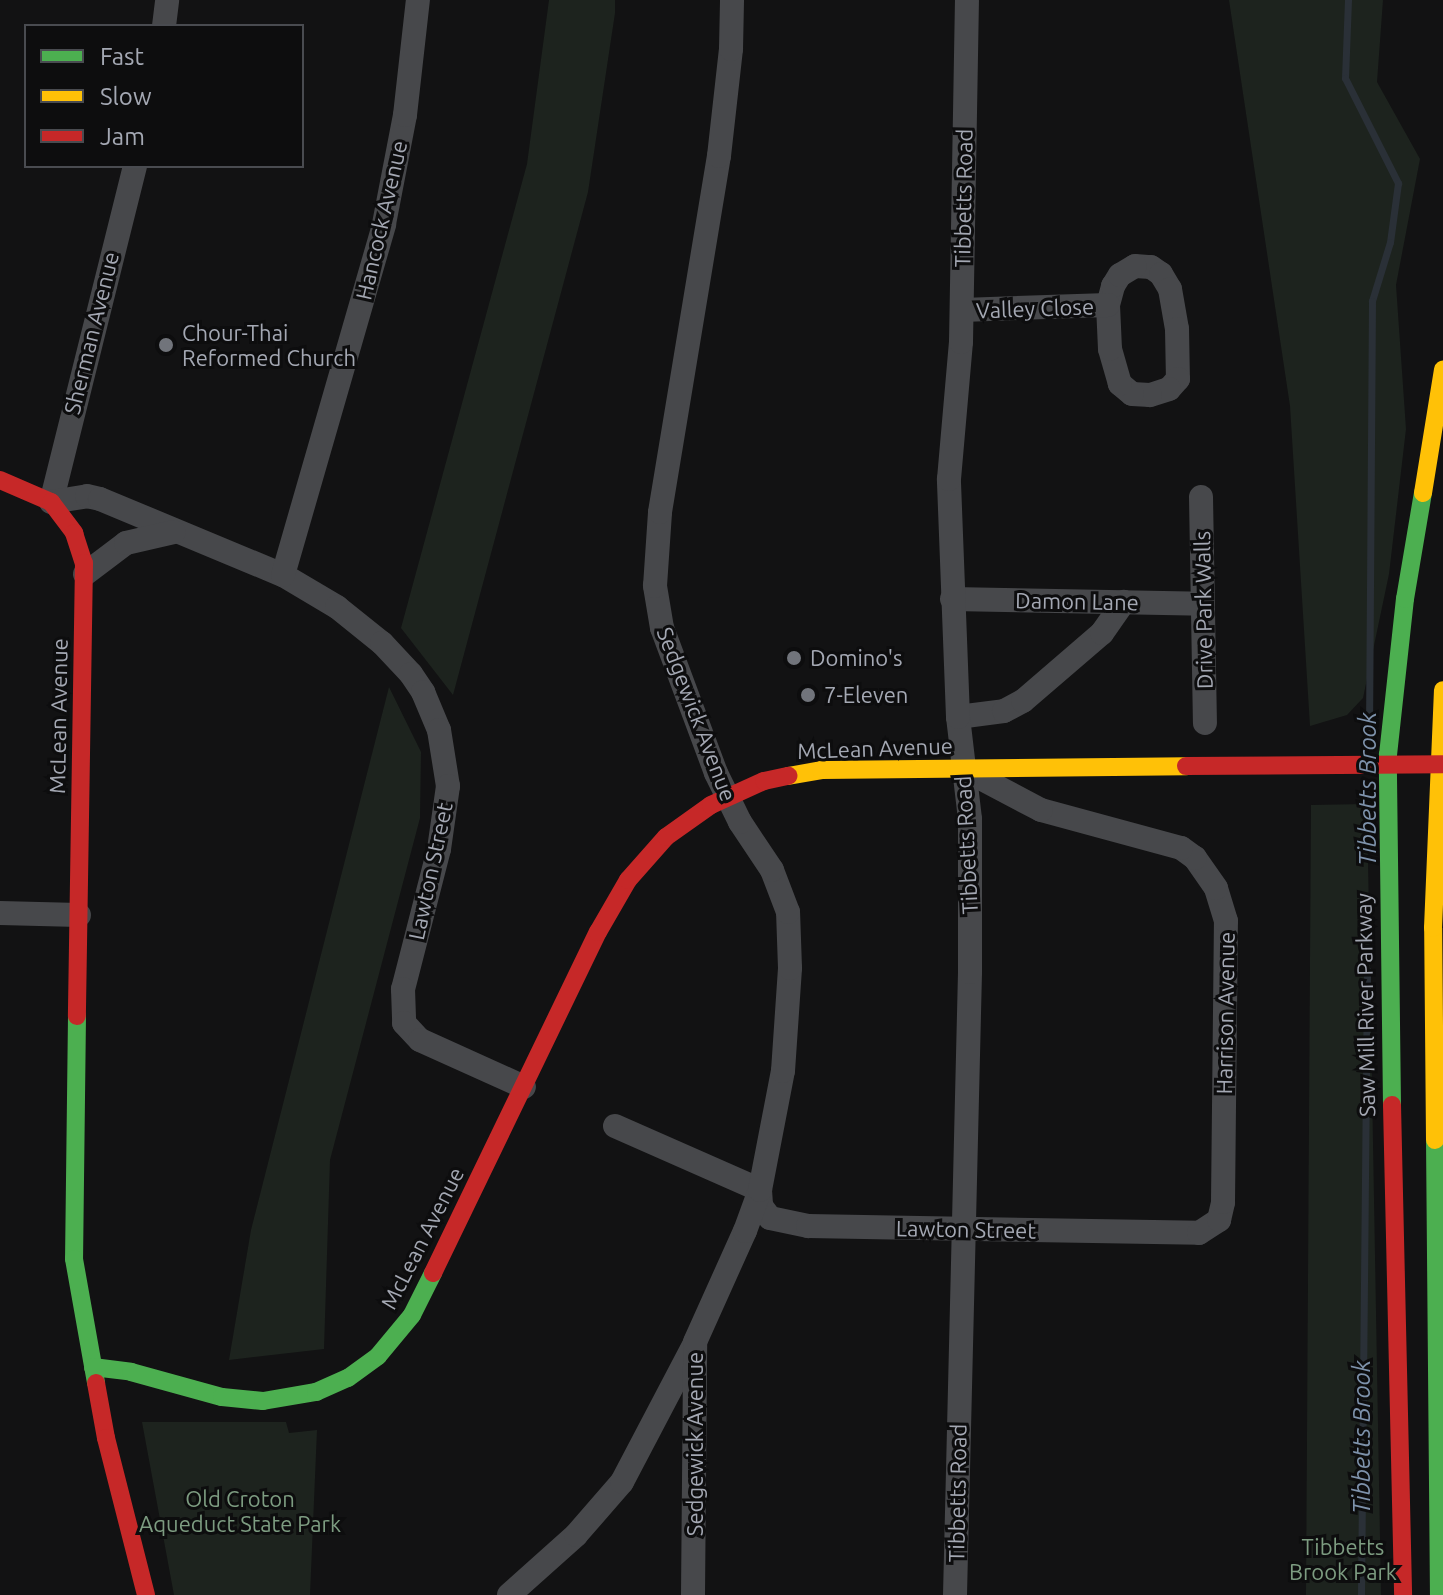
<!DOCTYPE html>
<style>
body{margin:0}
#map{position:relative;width:1443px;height:1595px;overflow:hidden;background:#121213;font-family:Ubuntu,sans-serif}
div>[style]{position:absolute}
.green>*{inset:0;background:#1d231e}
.stream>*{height:7px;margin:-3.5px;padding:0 3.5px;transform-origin:3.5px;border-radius:3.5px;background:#2a3037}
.street>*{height:24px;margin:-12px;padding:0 12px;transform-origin:12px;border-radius:12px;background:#47484b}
.fast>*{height:18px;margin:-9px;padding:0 9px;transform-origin:9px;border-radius:9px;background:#4caf50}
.slow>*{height:18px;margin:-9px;padding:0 9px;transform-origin:9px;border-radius:9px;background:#ffc107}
.jam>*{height:18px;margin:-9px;padding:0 9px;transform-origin:9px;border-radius:9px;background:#c62828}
.jam-bridge>*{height:18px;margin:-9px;padding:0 9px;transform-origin:9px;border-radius:9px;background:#c62828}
.dots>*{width:22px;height:22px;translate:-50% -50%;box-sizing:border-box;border:4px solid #0d0d0e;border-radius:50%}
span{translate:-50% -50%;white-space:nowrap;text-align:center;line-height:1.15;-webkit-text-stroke:6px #0d0d0e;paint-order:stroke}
.street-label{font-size:22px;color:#a4a8b3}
.poi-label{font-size:22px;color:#a4a8b3}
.left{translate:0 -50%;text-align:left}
.park-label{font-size:22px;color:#7d9c81}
.water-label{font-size:24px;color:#7e92ab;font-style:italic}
.legend{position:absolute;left:24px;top:24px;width:280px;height:144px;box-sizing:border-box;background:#0d0d0e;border:2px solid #494b50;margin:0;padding:10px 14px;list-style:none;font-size:24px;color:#a4a8b3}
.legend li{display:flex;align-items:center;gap:16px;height:40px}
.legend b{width:40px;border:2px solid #494b50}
</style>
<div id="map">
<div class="green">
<i style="clip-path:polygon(549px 0,615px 0,615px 13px,588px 192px,453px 695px,401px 628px,527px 164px)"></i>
<i style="clip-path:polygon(1229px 0,1383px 0,1377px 82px,1420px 159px,1396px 285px,1406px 429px,1389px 574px,1363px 698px,1347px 715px,1310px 726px,1290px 406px)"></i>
<i style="clip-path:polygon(389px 687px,421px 752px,420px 818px,330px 1160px,324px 1349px,229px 1360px,251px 1230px)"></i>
<i style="clip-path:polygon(1367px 804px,1381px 1595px,1306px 1595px,1311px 805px)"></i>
<i style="clip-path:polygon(142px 1422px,286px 1422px,289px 1433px,317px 1430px,310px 1595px,174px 1595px)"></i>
</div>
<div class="stream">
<i style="left:1348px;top:0;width:78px;rotate:92.2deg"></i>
<i style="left:1345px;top:78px;width:118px;rotate:63.2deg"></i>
<i style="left:1398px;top:183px;width:60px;rotate:97.7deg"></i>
<i style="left:1390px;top:242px;width:62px;rotate:107deg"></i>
<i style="left:1372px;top:301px;width:433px;rotate:90.4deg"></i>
<i style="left:1361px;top:1595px;width:625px;rotate:-89.45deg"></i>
</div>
<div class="street">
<i style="left:164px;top:26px;width:26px;rotate:-83deg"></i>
<i style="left:135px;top:166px;width:346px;rotate:104deg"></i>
<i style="left:51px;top:502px;width:36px;rotate:-9deg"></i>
<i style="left:87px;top:496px;width:13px;rotate:13deg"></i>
<i style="left:100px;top:499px;width:198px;rotate:22.6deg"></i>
<i style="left:283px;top:575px;width:63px;rotate:30.7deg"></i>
<i style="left:337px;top:607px;width:58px;rotate:38.7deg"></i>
<i style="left:382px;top:643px;width:42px;rotate:46.9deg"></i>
<i style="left:411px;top:674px;width:22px;rotate:56deg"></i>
<i style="left:423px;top:692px;width:41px;rotate:67.2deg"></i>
<i style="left:439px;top:730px;width:57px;rotate:80.9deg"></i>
<i style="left:448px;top:786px;width:64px;rotate:98.1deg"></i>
<i style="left:439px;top:849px;width:145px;rotate:104.4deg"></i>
<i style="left:403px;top:989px;width:34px;rotate:88deg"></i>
<i style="left:404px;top:1023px;width:23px;rotate:47deg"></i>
<i style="left:420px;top:1040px;width:114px;rotate:24.3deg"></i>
<i style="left:1135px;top:266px;width:16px;rotate:4deg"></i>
<i style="left:1151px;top:267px;width:12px;rotate:35deg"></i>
<i style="left:1161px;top:274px;width:17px;rotate:59deg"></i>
<i style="left:1170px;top:289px;width:41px;rotate:80.1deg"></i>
<i style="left:1177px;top:329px;width:50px;rotate:88.9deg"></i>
<i style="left:1178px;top:379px;width:13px;rotate:132deg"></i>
<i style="left:1169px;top:389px;width:20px;rotate:162deg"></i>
<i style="left:1150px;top:395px;width:18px;rotate:-177deg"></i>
<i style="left:1132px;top:394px;width:16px;rotate:-140deg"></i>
<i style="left:1120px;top:384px;width:36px;rotate:-106deg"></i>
<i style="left:1110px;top:349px;width:44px;rotate:-92.6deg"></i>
<i style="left:1108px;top:305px;width:20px;rotate:-75deg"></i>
<i style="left:1113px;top:286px;width:13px;rotate:-58deg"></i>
<i style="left:1120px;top:275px;width:17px;rotate:-31deg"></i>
<i style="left:962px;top:310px;width:146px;rotate:-2deg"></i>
<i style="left:1201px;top:497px;width:226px;rotate:89deg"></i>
<i style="left:85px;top:574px;width:51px;rotate:-37.1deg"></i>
<i style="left:126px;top:543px;width:49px;rotate:-12.9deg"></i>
<i style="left:283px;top:575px;width:365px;rotate:-73.9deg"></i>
<i style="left:384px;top:224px;width:111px;rotate:-79.1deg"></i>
<i style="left:405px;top:115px;width:116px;rotate:-83.6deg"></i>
<i style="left:952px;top:599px;width:251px;rotate:1.1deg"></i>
<i style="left:958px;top:717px;width:46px;rotate:-7.4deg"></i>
<i style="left:1004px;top:711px;width:21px;rotate:-28deg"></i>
<i style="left:1023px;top:701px;width:104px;rotate:-40.7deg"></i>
<i style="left:1102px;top:633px;width:38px;rotate:-55deg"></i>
<i style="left:0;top:913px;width:79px;rotate:1.5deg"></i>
<i style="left:615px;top:1126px;width:158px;rotate:23.8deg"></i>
<i style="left:760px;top:1190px;width:16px;rotate:86deg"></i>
<i style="left:761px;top:1206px;width:15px;rotate:53deg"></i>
<i style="left:770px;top:1218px;width:39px;rotate:12deg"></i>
<i style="left:808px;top:1226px;width:391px;rotate:1deg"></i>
<i style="left:1199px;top:1233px;width:24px;rotate:-33deg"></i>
<i style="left:1219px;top:1220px;width:18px;rotate:-77deg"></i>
<i style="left:1223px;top:1202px;width:281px;rotate:-89.4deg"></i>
<i style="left:1226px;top:921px;width:34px;rotate:-107deg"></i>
<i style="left:1216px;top:888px;width:37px;rotate:-125deg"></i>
<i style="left:1195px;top:858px;width:17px;rotate:-144deg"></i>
<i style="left:1181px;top:848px;width:145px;rotate:-164.8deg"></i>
<i style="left:1041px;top:810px;width:86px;rotate:-152.2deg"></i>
<i style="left:509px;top:1595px;width:90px;rotate:-41.8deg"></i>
<i style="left:576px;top:1535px;width:70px;rotate:-49deg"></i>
<i style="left:622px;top:1482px;width:153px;rotate:-62.3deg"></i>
<i style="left:693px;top:1595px;width:253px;rotate:-89.5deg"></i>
<i style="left:695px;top:1342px;width:122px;rotate:-65.8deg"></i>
<i style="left:745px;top:1231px;width:44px;rotate:-69.9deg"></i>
<i style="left:760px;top:1190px;width:121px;rotate:-79.1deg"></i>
<i style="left:783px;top:1071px;width:103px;rotate:-86.1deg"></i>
<i style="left:790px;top:968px;width:56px;rotate:-92deg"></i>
<i style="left:788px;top:912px;width:45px;rotate:-110.9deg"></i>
<i style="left:772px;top:870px;width:58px;rotate:-123.7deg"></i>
<i style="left:740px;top:822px;width:55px;rotate:-116.1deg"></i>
<i style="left:716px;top:773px;width:155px;rotate:-110.4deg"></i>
<i style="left:662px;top:628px;width:43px;rotate:-99.5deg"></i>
<i style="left:655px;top:586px;width:74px;rotate:-86.1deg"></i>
<i style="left:660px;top:512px;width:361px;rotate:-80.6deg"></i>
<i style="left:719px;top:156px;width:108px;rotate:-83.6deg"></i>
<i style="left:731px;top:49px;width:49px;rotate:-88.8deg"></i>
<i style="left:955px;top:1595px;width:623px;rotate:-88.62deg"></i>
<i style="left:970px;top:972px;width:153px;rotate:-90deg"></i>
<i style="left:970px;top:819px;width:103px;rotate:-96.7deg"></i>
<i style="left:958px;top:717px;width:238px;rotate:-92.2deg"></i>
<i style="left:949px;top:479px;width:138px;rotate:-85deg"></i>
<i style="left:961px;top:342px;width:342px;rotate:-89deg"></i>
</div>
<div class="fast">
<i style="left:77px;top:1016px;width:243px;rotate:90.7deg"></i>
<i style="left:74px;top:1259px;width:126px;rotate:79.9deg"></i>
<i style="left:1392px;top:1105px;width:350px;rotate:-90.7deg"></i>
<i style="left:1388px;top:755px;width:157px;rotate:-83.8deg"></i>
<i style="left:1405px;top:599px;width:108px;rotate:-80.4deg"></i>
<i style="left:1435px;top:1140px;width:455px;rotate:89.5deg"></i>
<i style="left:93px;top:1367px;width:38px;rotate:7deg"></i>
<i style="left:131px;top:1372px;width:94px;rotate:15.4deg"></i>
<i style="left:222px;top:1397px;width:41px;rotate:5.6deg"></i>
<i style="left:263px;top:1401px;width:54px;rotate:-9.6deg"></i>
<i style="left:316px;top:1392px;width:35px;rotate:-24deg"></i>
<i style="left:348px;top:1378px;width:37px;rotate:-36deg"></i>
<i style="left:378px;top:1356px;width:53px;rotate:-50.3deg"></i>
<i style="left:412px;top:1315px;width:47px;rotate:-63.4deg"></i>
</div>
<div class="slow">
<i style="left:1423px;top:493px;width:125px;rotate:-80.8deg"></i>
<i style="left:788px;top:776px;width:34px;rotate:-10deg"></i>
<i style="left:821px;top:770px;width:365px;rotate:-0.6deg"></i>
<i style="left:1435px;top:1140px;width:212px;rotate:-90.5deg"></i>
<i style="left:1433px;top:928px;width:238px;rotate:-87.6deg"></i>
</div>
<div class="jam">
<i style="left:0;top:480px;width:56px;rotate:23.3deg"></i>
<i style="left:51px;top:502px;width:39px;rotate:53deg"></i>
<i style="left:74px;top:533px;width:32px;rotate:72deg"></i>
<i style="left:84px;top:563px;width:453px;rotate:90.9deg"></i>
<i style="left:1392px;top:1105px;width:490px;rotate:88.7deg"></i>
<i style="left:433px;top:1273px;width:379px;rotate:-64.2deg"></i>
<i style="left:598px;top:932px;width:60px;rotate:-60deg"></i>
<i style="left:628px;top:880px;width:57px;rotate:-48.5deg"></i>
<i style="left:666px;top:837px;width:55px;rotate:-35.4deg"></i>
<i style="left:711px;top:805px;width:58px;rotate:-24.4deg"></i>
<i style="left:764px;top:781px;width:25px;rotate:-12deg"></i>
<i style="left:96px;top:1383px;width:56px;rotate:79.7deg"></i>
<i style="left:106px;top:1438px;width:162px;rotate:75.7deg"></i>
</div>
<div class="jam-bridge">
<i style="left:1186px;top:766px;width:257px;rotate:-0.4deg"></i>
</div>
<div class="dots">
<i style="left:166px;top:345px;background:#71747b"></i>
<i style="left:794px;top:658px;background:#71747b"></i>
<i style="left:808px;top:695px;background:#71747b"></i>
</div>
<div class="street-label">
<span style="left:963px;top:198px;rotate:-89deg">Tibbetts Road</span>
<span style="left:381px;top:220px;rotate:-77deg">Hancock Avenue</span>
<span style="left:1035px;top:308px;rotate:-2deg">Valley Close</span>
<span style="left:91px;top:333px;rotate:-76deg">Sherman Avenue</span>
<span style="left:1077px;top:601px;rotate:1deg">Damon Lane</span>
<span style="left:1203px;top:610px;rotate:-91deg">Drive Park Walls</span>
<span style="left:697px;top:714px;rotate:69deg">Sedgewick Avenue</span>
<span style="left:58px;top:716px;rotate:-89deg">McLean Avenue</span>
<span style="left:875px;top:748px;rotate:-2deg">McLean Avenue</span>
<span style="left:966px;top:845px;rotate:-93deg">Tibbetts Road</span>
<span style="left:430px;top:871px;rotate:-78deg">Lawton Street</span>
<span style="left:1365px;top:1005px;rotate:-91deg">Saw Mill River Parkway</span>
<span style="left:1225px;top:1013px;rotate:-89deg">Harrison Avenue</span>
<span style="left:966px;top:1229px;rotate:1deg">Lawton Street</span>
<span style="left:422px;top:1238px;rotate:-63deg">McLean Avenue</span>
<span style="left:695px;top:1444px;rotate:-90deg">Sedgewick Avenue</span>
<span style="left:957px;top:1493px;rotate:-89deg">Tibbetts Road</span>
</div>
<div class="poi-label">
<span class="left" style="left:182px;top:345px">Chour-Thai<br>Reformed Church</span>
<span class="left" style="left:810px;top:658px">Domino's</span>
<span class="left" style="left:824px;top:695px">7-Eleven</span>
</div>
<div class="park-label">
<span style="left:240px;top:1511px">Old Croton<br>Aqueduct State Park</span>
<span style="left:1343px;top:1559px">Tibbetts<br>Brook Park</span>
</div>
<div class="water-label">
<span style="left:1368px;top:789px;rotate:-90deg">Tibbetts Brook</span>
<span style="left:1362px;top:1437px;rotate:-90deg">Tibbetts Brook</span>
</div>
<ul class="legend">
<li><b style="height:10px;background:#4caf50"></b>Fast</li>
<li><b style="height:10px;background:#ffc107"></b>Slow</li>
<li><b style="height:10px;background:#c62828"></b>Jam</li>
</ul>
</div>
